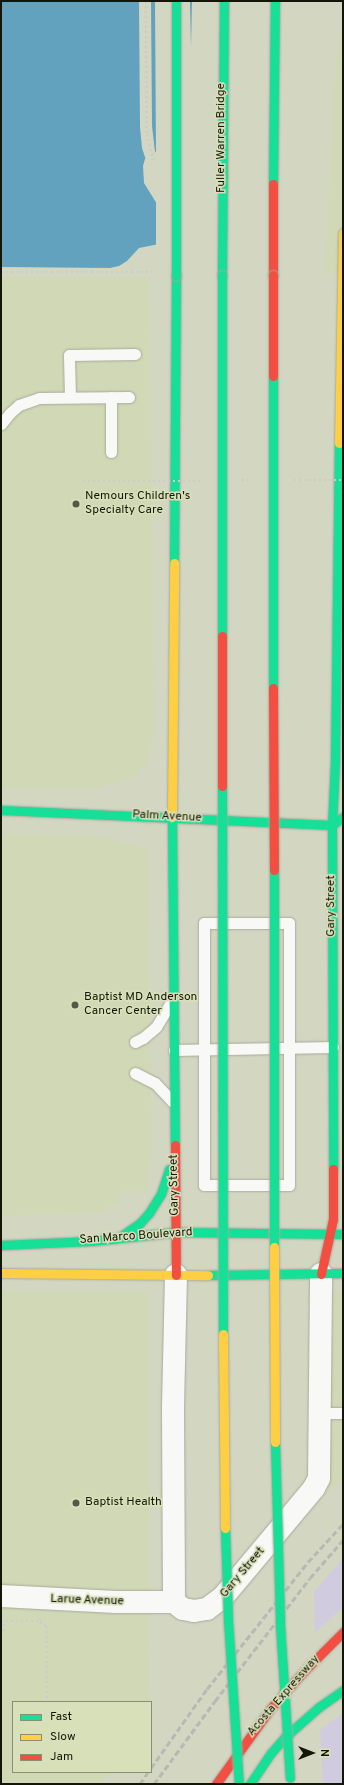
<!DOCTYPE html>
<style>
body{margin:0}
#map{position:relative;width:344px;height:1785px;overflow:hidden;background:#d3d7c2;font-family:Overpass,sans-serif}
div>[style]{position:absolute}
.built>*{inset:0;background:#d1d8b5}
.green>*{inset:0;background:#d1cbdf}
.water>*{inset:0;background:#62a2bf}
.pier>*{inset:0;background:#d3d7c2}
.path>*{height:2.5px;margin-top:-1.25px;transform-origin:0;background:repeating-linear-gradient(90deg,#cbcdc6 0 2px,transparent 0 5px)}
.roads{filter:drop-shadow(0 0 1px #a7aa9a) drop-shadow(0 0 1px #a7aa9a)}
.lane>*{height:11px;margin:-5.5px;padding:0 5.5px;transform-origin:5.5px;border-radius:5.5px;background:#f8f9f6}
.street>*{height:22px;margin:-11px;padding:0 11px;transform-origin:11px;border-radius:11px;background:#f8f9f6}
.fast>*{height:9px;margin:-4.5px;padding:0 4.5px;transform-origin:4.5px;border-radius:4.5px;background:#16e098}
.slow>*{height:9px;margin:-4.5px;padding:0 4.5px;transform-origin:4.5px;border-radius:4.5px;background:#ffcf43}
.jam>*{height:9px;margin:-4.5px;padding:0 4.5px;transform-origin:4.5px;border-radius:4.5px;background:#f24e42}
.rail>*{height:3px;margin-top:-1.5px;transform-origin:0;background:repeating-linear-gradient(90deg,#b8b8b4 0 6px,transparent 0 9px)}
.path-bridge>*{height:2.5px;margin-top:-1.25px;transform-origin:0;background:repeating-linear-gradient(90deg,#cbcdc6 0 2px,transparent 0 5px)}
.bridges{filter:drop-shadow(0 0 1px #a7aa9a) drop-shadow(0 0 1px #a7aa9a)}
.fast-bridge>*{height:9px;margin:-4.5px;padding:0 4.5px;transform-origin:4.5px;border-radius:4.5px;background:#16e098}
.slow-bridge>*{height:9px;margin:-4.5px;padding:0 4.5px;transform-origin:4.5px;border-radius:4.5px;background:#ffcf43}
.jam-bridge>*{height:9px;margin:-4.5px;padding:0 4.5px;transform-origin:4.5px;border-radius:4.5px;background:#f24e42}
.dots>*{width:11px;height:11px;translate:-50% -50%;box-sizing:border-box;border:2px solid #d8e0b9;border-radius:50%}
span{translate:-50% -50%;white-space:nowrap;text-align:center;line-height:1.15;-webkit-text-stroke:3px #d8e0b9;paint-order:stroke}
.street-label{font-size:12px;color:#131507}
.poi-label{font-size:12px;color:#131507}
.left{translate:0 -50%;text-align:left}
.frame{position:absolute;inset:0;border:2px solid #131507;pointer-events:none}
.legend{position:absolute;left:12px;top:1701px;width:140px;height:72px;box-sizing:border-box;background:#d8e0b9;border:1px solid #898f72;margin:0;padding:5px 7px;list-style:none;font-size:12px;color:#131507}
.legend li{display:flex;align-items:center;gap:8px;height:20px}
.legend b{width:20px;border:1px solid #898f72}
.north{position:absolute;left:292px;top:1733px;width:40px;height:40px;-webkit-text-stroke:3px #d8e0b9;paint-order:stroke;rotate:90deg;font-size:11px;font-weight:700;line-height:16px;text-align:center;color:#131507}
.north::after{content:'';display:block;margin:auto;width:14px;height:18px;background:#131507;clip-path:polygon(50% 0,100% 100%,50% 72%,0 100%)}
</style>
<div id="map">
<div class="built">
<i style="clip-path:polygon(343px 28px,343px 274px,328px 273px,325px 270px,336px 60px)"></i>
<i style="clip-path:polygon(1px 277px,150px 277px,154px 732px,147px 763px,132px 778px,115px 784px,94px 788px,1px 788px)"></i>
<i style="clip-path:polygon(1px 834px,102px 836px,148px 850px,152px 1160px,148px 1168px,148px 1191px,120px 1191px,120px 1206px,110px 1206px,100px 1214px,1px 1215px)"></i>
<i style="clip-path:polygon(1px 1291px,139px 1292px,149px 1294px,150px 1702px,13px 1702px,13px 1772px,109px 1772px,100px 1784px,1px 1784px)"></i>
<i style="clip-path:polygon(328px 1293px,343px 1293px,343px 1478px,328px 1492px)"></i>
</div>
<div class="green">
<i style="clip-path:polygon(343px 1558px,343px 1607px,315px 1633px,314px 1592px)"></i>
<i style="clip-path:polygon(343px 1713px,343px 1784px,323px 1784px,320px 1730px)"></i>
</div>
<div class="water">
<i style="clip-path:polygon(1px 1px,252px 1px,158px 150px,145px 159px,143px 166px,144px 183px,157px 204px,159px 244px,139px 248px,127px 261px,119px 266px,110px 268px,1px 267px)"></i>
</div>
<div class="pier">
<i style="clip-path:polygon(139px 1px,151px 1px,152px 126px,155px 152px,146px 160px,142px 148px,140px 127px)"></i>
<i style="clip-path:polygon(155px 1px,190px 1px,191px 48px,192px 1px,254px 1px,200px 143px,195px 150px,188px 155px,183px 156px,166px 152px,156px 153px)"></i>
<i style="clip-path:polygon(156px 199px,163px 210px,166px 228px,164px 242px,156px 246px)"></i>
</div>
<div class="path">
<i style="left:146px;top:1px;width:133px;rotate:89.6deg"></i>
<i style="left:147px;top:134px;width:29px;rotate:76deg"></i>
<i style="left:1px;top:272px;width:155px"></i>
<i style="left:40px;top:1618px;width:3px;rotate:90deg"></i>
<i style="left:40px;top:1621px;width:9px;rotate:36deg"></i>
<i style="left:47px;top:1626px;width:76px;rotate:90deg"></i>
<i style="left:1px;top:1621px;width:39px"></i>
<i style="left:3px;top:1631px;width:10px;rotate:-90deg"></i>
</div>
<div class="roads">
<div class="lane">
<i style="left:70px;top:397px;width:42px;rotate:-91.4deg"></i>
<i style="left:69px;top:355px;width:66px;rotate:-0.9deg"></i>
<i style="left:111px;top:397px;width:55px;rotate:90deg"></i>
<i style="left:1px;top:424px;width:14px;rotate:-51deg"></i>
<i style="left:10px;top:413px;width:12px;rotate:-42deg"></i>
<i style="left:19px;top:405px;width:21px;rotate:-19deg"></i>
<i style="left:39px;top:398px;width:90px;rotate:-0.6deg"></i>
<i style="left:204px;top:923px;width:85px"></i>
<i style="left:289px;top:923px;width:262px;rotate:90deg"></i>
<i style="left:289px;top:1185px;width:85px;rotate:180deg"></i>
<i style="left:204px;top:1185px;width:262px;rotate:-90deg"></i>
<i style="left:135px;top:1042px;width:9px;rotate:-27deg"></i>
<i style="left:143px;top:1038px;width:17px;rotate:-40deg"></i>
<i style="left:156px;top:1027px;width:26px;rotate:-59deg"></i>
<i style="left:174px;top:1050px;width:159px;rotate:-1.1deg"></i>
<i style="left:135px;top:1073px;width:22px;rotate:27deg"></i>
<i style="left:155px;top:1083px;width:25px;rotate:47deg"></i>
<i style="left:321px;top:1413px;width:22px"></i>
</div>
<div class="street">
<i style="left:176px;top:1275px;width:136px;rotate:91.3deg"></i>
<i style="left:173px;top:1411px;width:191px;rotate:89.7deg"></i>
<i style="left:174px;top:1602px;width:11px;rotate:38deg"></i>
<i style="left:183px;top:1609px;width:11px;rotate:10deg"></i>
<i style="left:194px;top:1611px;width:13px;rotate:-9deg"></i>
<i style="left:207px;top:1609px;width:20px;rotate:-37deg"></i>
<i style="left:223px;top:1597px;width:142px;rotate:-50.1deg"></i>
<i style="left:314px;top:1488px;width:11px;rotate:-63deg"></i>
<i style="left:319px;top:1478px;width:204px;rotate:-89.4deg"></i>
<i style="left:1px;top:1596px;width:115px;rotate:3deg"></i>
<i style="left:116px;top:1602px;width:58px"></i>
</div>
<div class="fast">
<i style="left:273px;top:184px;width:183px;rotate:-89.4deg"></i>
<i style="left:222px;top:275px;width:274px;rotate:-89.6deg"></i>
<i style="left:174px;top:563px;width:287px;rotate:-89.6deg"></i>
<i style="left:1px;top:810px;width:331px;rotate:2.6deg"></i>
<i style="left:332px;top:825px;width:14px;rotate:-36deg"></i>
<i style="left:172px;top:817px;width:328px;rotate:89.5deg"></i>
<i style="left:332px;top:825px;width:344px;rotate:89.8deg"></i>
<i style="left:332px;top:825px;width:64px;rotate:-87.3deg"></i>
<i style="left:335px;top:761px;width:318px;rotate:-89.3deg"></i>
<i style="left:120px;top:1237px;width:24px;rotate:-35deg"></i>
<i style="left:140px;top:1223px;width:13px;rotate:-48deg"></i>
<i style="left:149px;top:1213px;width:22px;rotate:-58deg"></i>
<i style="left:161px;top:1194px;width:26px;rotate:-72deg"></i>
<i style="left:1px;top:1245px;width:91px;rotate:-2.5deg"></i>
<i style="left:92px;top:1241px;width:84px;rotate:-6.1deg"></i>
<i style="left:176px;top:1232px;width:167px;rotate:0.7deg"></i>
<i style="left:208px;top:1275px;width:135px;rotate:-0.8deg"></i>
<i style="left:250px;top:1784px;width:37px;rotate:-56deg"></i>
<i style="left:271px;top:1753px;width:21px;rotate:-49deg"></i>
<i style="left:285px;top:1737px;width:45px;rotate:-41.4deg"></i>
<i style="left:319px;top:1707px;width:29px;rotate:-35deg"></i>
</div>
<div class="slow">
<i style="left:339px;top:443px;width:210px;rotate:-88.9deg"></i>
<i style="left:172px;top:817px;width:254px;rotate:-89.5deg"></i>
<i style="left:1px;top:1273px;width:207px;rotate:0.6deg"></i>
</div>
<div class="jam">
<i style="left:273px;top:184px;width:91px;rotate:90deg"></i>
<i style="left:175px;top:1145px;width:130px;rotate:89.6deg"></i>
<i style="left:321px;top:1274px;width:56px;rotate:-77.7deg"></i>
<i style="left:333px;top:1219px;width:50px;rotate:-90deg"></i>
<i style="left:216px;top:1784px;width:92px;rotate:-54.2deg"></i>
<i style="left:270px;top:1709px;width:52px;rotate:-48.1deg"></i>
<i style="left:305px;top:1670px;width:54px;rotate:-45deg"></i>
</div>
</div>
<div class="rail">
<i style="left:151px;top:1768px;width:97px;rotate:-54.7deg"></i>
<i style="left:207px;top:1689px;width:162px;rotate:-51.5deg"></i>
<i style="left:308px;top:1562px;width:52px;rotate:-47.4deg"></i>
<i style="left:140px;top:1784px;width:14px;rotate:-56deg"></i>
<i style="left:154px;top:1784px;width:103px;rotate:-53.7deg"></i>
<i style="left:215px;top:1701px;width:155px;rotate:-52.3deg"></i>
<i style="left:310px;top:1578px;width:50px;rotate:-49deg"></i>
</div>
<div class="path-bridge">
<i style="left:242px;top:480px;width:11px"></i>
<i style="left:294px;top:480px;width:49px"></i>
<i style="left:83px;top:481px;width:120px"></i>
</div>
<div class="bridges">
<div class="fast-bridge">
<i style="left:176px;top:1px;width:275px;rotate:90deg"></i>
<i style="left:222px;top:275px;width:361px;rotate:90deg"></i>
<i style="left:273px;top:376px;width:312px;rotate:90deg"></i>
<i style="left:222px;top:786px;width:548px;rotate:89.9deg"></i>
<i style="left:274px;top:870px;width:377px;rotate:90deg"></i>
<i style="left:275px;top:1442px;width:183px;rotate:88.4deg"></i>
<i style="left:280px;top:1625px;width:153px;rotate:86.3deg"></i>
<i style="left:225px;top:1528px;width:92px;rotate:88.1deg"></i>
<i style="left:228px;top:1620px;width:164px;rotate:86.2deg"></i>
</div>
<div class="slow-bridge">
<i style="left:274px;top:1247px;width:195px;rotate:89.7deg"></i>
<i style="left:223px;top:1334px;width:194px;rotate:89.4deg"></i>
</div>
<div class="jam-bridge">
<i style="left:273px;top:275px;width:101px;rotate:90deg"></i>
<i style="left:222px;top:636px;width:150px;rotate:90deg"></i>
<i style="left:273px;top:688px;width:182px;rotate:89.7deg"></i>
</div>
</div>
<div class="dots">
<i style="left:76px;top:504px;background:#565948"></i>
<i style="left:75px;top:1005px;background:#565948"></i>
<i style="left:76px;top:1503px;background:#565948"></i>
</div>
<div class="street-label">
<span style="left:222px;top:138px;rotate:-90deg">Fuller Warren Bridge</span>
<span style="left:167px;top:817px;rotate:3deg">Palm Avenue</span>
<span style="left:332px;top:906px;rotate:-90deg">Gary Street</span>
<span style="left:175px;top:1185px;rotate:-91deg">Gary Street</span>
<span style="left:136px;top:1237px;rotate:-4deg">San Marco Boulevard</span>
<span style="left:243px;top:1573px;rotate:-50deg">Gary Street</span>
<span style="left:87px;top:1601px;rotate:2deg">Larue Avenue</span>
<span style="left:284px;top:1696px;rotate:-49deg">Acosta Expressway</span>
</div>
<div class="poi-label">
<span class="left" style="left:85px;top:504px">Nemours Children's<br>Specialty Care</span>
<span class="left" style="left:84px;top:1005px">Baptist MD Anderson<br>Cancer Center</span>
<span class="left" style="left:85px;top:1503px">Baptist Health</span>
</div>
<div class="frame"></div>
<ul class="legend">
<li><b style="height:5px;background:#16e098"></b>Fast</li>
<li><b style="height:5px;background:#ffcf43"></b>Slow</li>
<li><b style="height:5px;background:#f24e42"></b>Jam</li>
</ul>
<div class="north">N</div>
</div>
